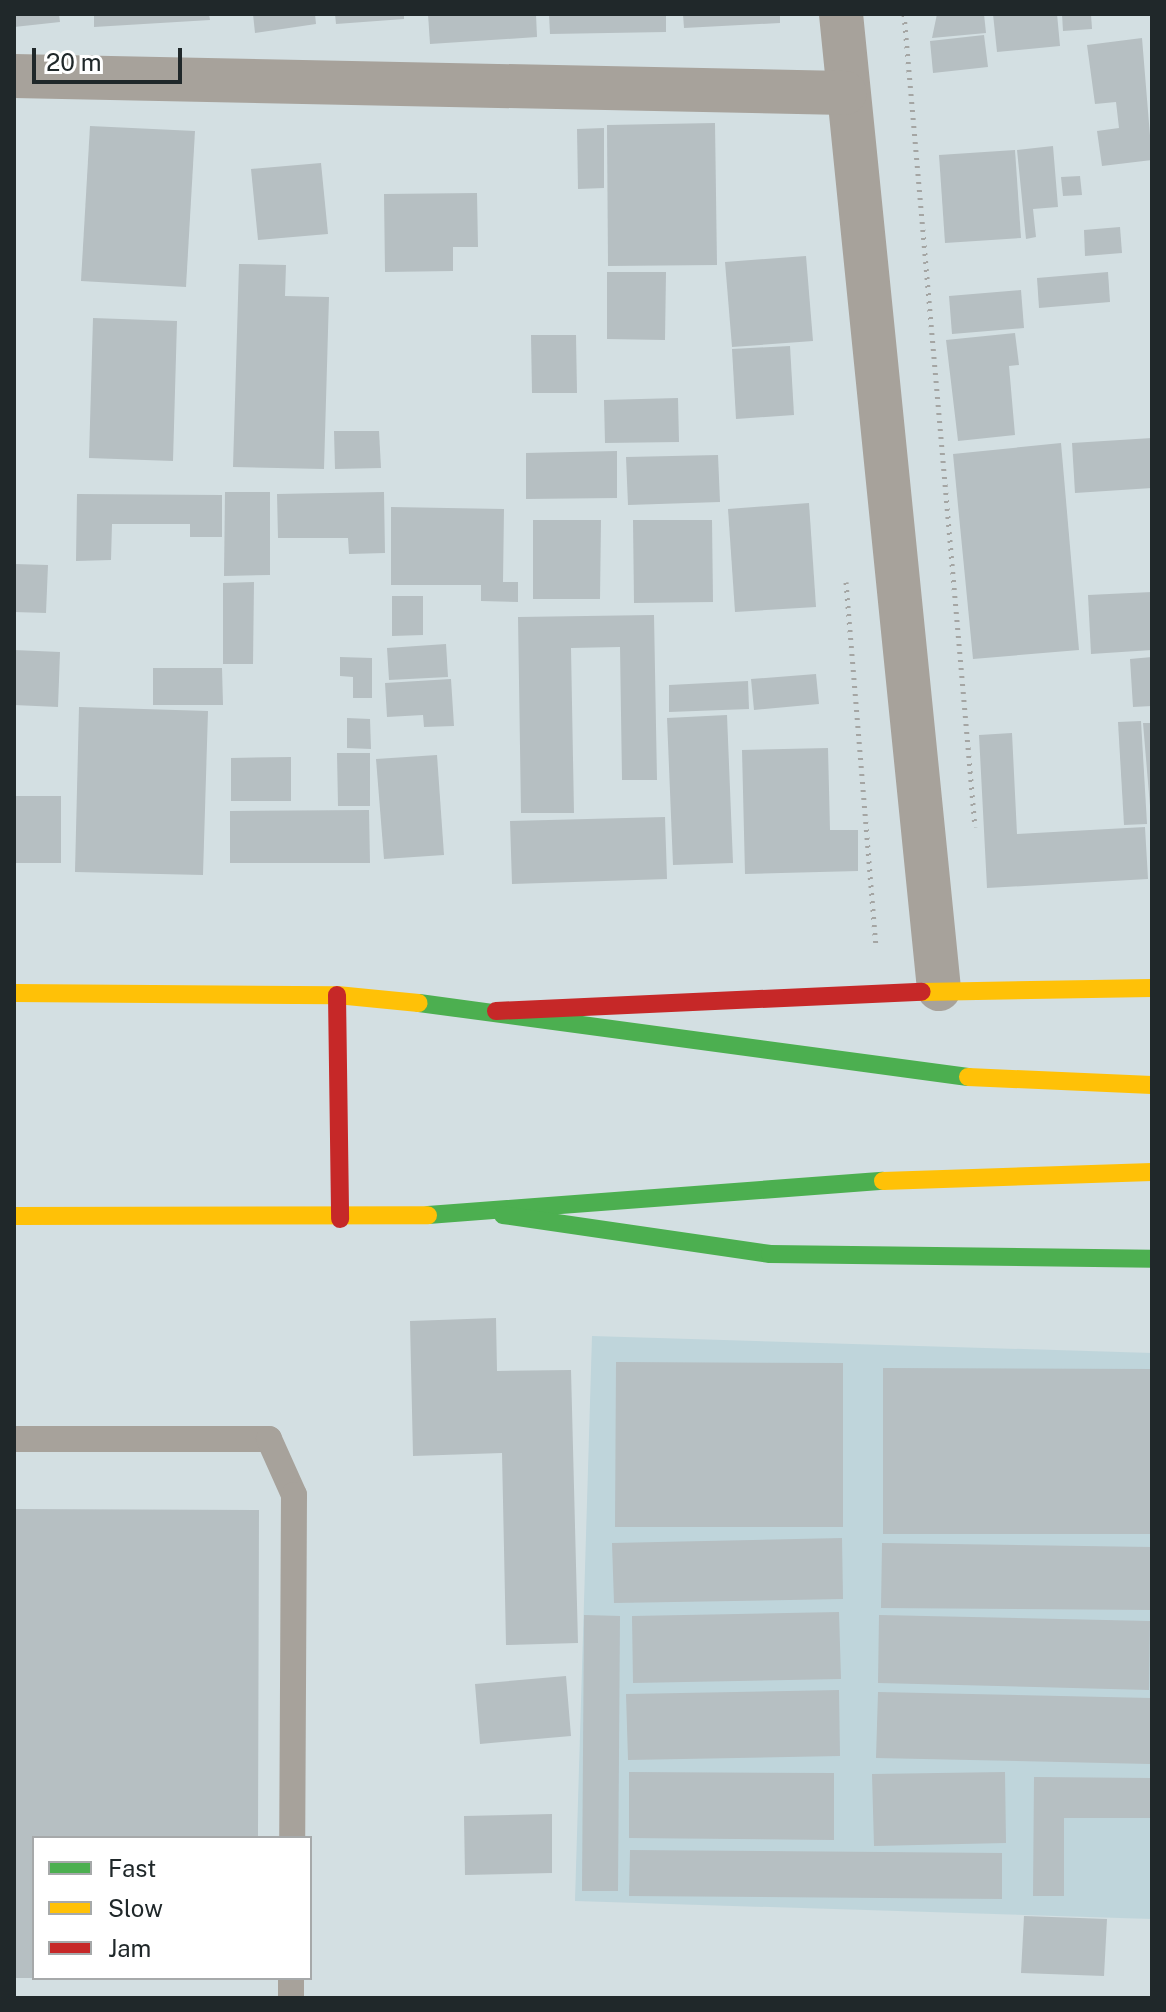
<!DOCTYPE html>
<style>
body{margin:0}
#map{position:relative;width:1166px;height:2012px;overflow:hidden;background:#d3dfe2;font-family:"Public Sans",sans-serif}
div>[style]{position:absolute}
.built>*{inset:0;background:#bfd5db}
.building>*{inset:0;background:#b6bfc2}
.path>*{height:5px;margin-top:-2.5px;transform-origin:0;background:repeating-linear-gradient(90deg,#a4a5a3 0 2px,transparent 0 8px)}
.lane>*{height:26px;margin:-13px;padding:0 13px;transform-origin:13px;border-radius:13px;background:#a7a29b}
.street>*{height:44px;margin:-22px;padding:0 22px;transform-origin:22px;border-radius:22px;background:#a7a29b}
.fast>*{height:18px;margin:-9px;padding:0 9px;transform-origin:9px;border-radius:9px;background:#4caf50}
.slow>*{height:18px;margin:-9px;padding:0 9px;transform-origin:9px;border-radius:9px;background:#ffc107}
.jam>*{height:18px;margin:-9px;padding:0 9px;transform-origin:9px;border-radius:9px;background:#c62828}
span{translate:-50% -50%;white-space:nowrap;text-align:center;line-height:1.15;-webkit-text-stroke:6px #fff;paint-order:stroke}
.frame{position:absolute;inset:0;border:16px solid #20282a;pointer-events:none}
.legend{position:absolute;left:32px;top:1836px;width:280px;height:144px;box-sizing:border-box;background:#fff;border:2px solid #a6a9aa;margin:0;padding:10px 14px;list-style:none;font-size:24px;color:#20282a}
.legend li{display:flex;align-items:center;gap:16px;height:40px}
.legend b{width:40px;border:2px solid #a6a9aa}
.scale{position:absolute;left:32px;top:48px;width:150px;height:36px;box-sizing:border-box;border:4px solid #20282a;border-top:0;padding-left:10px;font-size:24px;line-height:28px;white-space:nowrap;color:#20282a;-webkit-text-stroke:6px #fff;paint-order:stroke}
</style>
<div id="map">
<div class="built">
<i style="clip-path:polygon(592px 1336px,1152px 1353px,1152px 1919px,575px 1901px)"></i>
</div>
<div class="building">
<i style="clip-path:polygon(14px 14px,59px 14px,60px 22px,14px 27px)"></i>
<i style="clip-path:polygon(94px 14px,209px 14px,210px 20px,94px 27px)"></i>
<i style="clip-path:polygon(253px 14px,315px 14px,316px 24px,255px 33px)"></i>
<i style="clip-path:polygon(335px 14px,404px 14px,404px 19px,336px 24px)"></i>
<i style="clip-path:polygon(428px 14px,536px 14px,537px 37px,430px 44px)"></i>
<i style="clip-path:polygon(549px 14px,666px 14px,666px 32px,550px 34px)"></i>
<i style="clip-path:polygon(683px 14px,780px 14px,780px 23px,684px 28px)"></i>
<i style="clip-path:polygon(937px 14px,984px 14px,986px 33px,932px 38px)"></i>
<i style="clip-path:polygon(993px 14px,1057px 14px,1060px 46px,997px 52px)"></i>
<i style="clip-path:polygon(1062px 14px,1091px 14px,1092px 29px,1063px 31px)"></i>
<i style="clip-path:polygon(984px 35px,988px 67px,933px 73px,930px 41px)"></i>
<i style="clip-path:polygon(1142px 38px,1152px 160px,1102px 166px,1097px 131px,1119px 128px,1116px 102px,1095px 104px,1087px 45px)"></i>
<i style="clip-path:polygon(715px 123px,717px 265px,608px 266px,607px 125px)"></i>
<i style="clip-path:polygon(90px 126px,195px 131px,186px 287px,81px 281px)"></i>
<i style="clip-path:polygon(604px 128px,604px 188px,578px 189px,577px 129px)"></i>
<i style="clip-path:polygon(1053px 146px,1058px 207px,1033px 209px,1036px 237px,1026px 239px,1017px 150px)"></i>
<i style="clip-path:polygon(1015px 150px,1021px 238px,945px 243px,939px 155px)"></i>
<i style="clip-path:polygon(321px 163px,328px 234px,258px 240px,251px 169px)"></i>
<i style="clip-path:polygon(1080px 176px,1082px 195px,1063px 196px,1061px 177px)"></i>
<i style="clip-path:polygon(477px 193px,478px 247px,453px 247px,453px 271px,385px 272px,384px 194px)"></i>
<i style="clip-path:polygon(1120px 227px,1122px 253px,1085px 256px,1084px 230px)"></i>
<i style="clip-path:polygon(806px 256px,813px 341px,732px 347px,725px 262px)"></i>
<i style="clip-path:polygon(239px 264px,286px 265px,285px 296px,329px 297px,324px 469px,233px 467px)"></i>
<i style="clip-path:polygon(607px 272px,666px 272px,665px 340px,607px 339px)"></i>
<i style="clip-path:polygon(1108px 272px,1110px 302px,1039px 308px,1037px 278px)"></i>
<i style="clip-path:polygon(1021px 290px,1024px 328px,952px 334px,949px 296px)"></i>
<i style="clip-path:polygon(93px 318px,177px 321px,173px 461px,89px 458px)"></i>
<i style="clip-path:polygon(1015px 333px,1019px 365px,1009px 366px,1015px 435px,958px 441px,946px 340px)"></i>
<i style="clip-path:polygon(531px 335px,576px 335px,577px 393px,532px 393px)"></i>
<i style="clip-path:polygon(790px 346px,794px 415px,736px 419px,732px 349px)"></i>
<i style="clip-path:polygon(678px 398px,679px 442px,605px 443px,604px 400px)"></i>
<i style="clip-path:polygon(334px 431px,379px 431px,381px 468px,335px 469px)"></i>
<i style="clip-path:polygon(1152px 438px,1152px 488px,1075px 493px,1072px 443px)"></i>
<i style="clip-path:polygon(1061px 443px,1079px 650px,973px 659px,953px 454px)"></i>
<i style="clip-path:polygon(617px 451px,617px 498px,526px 499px,526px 453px)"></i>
<i style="clip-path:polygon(718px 455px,720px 502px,628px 505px,626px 457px)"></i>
<i style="clip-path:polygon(225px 492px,270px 492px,270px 575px,224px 576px)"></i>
<i style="clip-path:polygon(384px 492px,385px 553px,349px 554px,348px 538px,278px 538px,277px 494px)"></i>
<i style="clip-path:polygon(77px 494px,222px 495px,222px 537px,190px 537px,190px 524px,112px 524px,111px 560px,76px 561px)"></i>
<i style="clip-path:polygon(809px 503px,816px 607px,735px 612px,728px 509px)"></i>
<i style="clip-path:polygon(391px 507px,504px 509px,503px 582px,518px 582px,518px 602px,481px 601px,481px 585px,391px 585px)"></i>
<i style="clip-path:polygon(533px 520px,601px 520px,600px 599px,533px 599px)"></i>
<i style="clip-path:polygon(633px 520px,712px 520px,713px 602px,634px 603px)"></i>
<i style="clip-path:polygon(14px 564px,48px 565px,46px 613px,14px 612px)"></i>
<i style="clip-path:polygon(254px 582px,253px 664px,223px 664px,223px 583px)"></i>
<i style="clip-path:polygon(1152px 592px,1152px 650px,1091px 654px,1088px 595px)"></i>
<i style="clip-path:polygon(392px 596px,423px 596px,423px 635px,392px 636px)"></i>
<i style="clip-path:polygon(654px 615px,657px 780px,622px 780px,620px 647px,571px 648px,574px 813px,521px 813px,518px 617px)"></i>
<i style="clip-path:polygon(446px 644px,448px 677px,389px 680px,387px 648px)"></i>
<i style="clip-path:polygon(14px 650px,60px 652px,58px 707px,14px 705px)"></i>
<i style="clip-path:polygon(340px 657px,372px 658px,372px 698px,353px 698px,353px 677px,340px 676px)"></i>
<i style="clip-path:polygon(1152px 657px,1152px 706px,1133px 707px,1130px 659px)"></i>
<i style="clip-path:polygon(153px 668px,222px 668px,223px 705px,153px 705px)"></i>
<i style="clip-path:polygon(816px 674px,819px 704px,754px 710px,751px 679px)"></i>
<i style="clip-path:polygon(451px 679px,454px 726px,424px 727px,423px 715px,387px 717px,385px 683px)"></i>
<i style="clip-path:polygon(748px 681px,749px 709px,669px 712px,669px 685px)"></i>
<i style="clip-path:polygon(79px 707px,208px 711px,203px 875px,75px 872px)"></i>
<i style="clip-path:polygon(727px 715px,733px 863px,673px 865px,667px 718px)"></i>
<i style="clip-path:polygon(347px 718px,370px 719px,371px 749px,347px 748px)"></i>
<i style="clip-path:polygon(1141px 721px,1147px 824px,1124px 825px,1118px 722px)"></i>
<i style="clip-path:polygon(1143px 723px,1152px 723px,1152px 806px,1150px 806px)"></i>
<i style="clip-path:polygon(1012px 733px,1017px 834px,1145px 827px,1148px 879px,987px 888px,979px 735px)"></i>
<i style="clip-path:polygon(828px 748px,830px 830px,858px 830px,858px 871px,745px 874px,742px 750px)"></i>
<i style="clip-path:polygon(337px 753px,370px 753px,370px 806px,338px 806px)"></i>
<i style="clip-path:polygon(437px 755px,444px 855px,384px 859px,376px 759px)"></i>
<i style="clip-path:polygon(291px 757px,291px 801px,231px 801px,231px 758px)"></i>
<i style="clip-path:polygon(14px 796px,61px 796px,61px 863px,14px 863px)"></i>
<i style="clip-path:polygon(369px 810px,370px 863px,230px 863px,230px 811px)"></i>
<i style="clip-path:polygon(665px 817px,667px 879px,512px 884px,510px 821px)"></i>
<i style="clip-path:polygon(496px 1318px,497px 1371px,571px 1370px,578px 1643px,506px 1645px,502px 1453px,413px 1456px,410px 1321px)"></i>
<i style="clip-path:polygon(616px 1362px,843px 1363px,843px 1527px,615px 1527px)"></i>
<i style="clip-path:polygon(883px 1368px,1152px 1369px,1152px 1534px,883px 1534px)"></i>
<i style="clip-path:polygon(14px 1509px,259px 1510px,258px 1838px,34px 1838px,34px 1978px,14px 1978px)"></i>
<i style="clip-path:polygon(842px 1538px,843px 1599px,614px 1603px,612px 1543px)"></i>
<i style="clip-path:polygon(882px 1543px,1152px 1547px,1152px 1610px,881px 1608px)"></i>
<i style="clip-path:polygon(839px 1612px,841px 1679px,633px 1683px,632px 1616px)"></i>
<i style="clip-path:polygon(584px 1615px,620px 1616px,618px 1891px,582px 1891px)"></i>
<i style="clip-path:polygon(879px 1615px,1150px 1621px,1149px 1690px,878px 1683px)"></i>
<i style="clip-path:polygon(566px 1676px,571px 1736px,480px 1744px,475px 1684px)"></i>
<i style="clip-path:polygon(839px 1690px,840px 1756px,628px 1760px,626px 1694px)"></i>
<i style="clip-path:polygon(878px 1692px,1151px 1698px,1150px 1764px,876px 1758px)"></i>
<i style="clip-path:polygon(629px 1772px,834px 1773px,834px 1840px,629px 1838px)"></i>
<i style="clip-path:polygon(1005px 1772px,1006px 1843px,874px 1846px,872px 1774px)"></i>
<i style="clip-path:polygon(1034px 1777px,1152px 1778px,1152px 1818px,1064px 1818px,1064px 1896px,1033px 1896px)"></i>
<i style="clip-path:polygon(552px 1814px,552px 1873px,465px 1875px,464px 1816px)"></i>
<i style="clip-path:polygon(630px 1850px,1002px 1853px,1002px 1899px,629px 1896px)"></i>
<i style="clip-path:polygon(1024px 1916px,1107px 1919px,1104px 1976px,1021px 1973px)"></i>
</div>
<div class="path">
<i style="left:904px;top:14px;width:816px;rotate:85.01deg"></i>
<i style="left:846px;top:582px;width:366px;rotate:85.3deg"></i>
</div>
<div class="lane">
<i style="left:14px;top:1439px;width:255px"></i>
<i style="left:269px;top:1439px;width:61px;rotate:65.9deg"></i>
<i style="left:294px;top:1495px;width:343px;rotate:90.3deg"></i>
<i style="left:291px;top:1997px;width:19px;rotate:-90deg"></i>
</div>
<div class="street">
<i style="left:841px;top:14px;width:980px;rotate:84.26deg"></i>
<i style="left:14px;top:76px;width:831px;rotate:1.17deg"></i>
</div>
<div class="fast">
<i style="left:419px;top:1003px;width:554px;rotate:7.68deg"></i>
<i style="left:428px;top:1215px;width:456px;rotate:-4.3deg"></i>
<i style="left:503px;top:1215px;width:270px;rotate:8.3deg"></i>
<i style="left:770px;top:1254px;width:382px;rotate:0.7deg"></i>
</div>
<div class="slow">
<i style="left:922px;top:992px;width:230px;rotate:-1deg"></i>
<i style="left:14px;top:993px;width:323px;rotate:0.4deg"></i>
<i style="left:337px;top:995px;width:82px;rotate:5.6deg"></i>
<i style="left:968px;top:1077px;width:184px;rotate:2.5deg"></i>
<i style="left:883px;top:1181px;width:269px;rotate:-1.9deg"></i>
<i style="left:14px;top:1216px;width:414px;rotate:-0.1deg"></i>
</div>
<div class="jam">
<i style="left:337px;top:995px;width:224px;rotate:89.2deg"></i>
<i style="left:496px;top:1011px;width:426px;rotate:-2.6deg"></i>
</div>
<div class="frame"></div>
<ul class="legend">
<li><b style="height:10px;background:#4caf50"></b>Fast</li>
<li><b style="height:10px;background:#ffc107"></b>Slow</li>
<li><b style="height:10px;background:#c62828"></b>Jam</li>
</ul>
<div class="scale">20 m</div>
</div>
